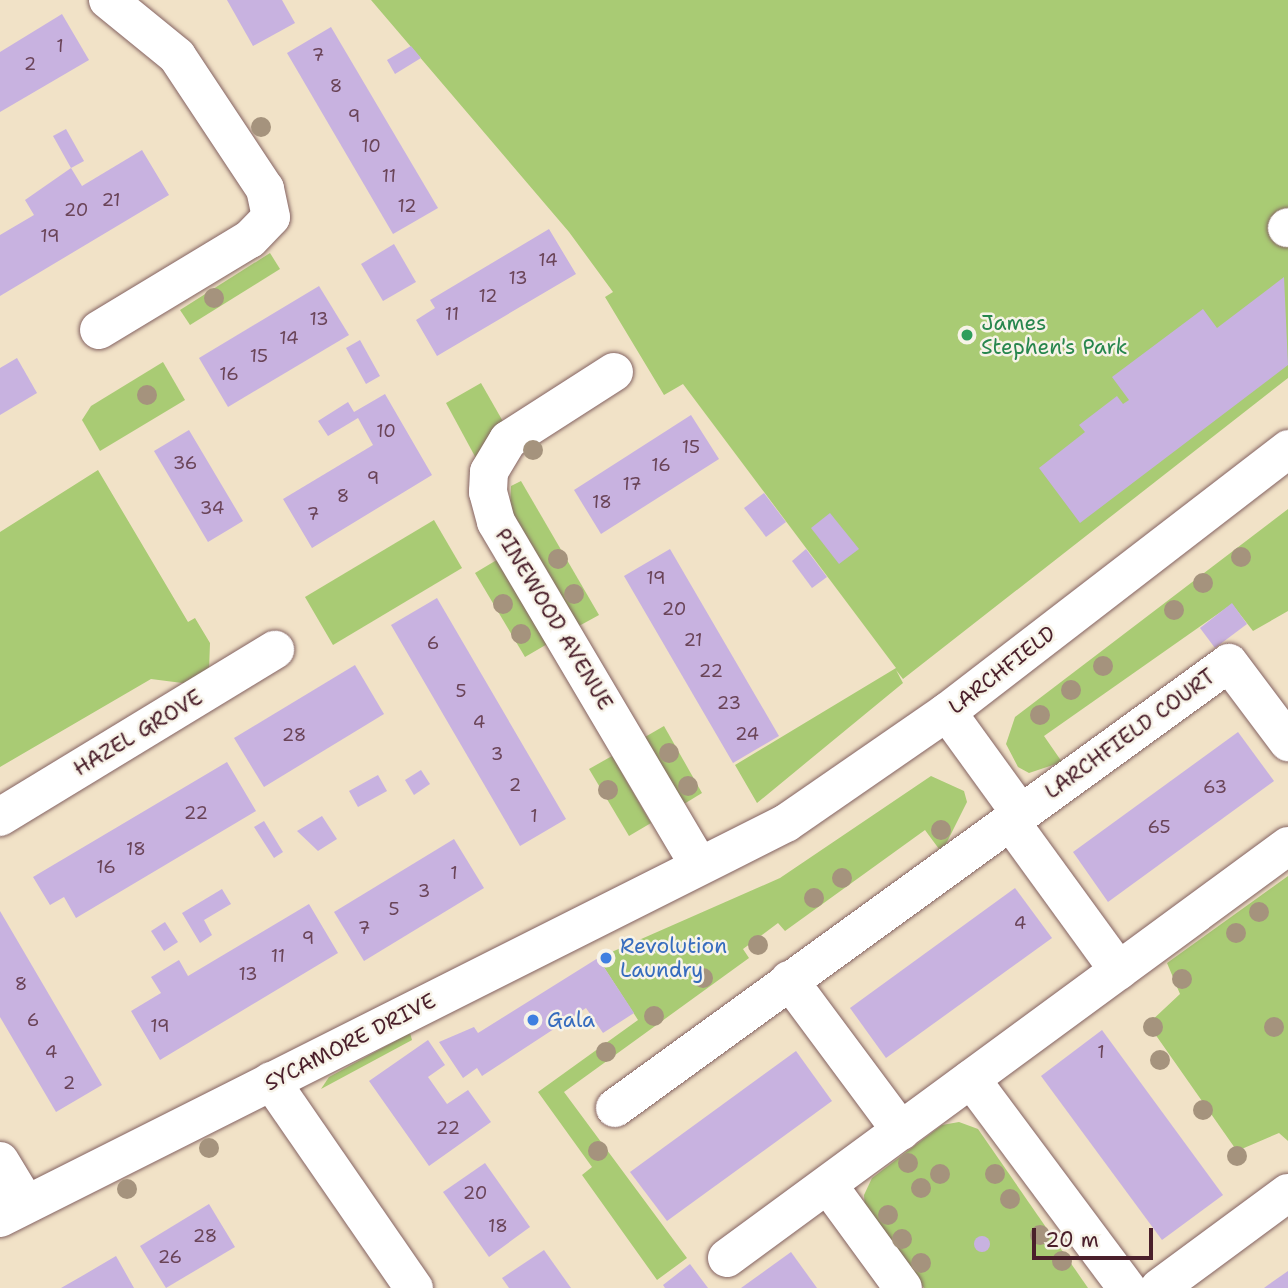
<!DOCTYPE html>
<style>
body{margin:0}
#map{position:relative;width:1288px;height:1288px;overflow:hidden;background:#f1e2c7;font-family:"Shantell Sans",sans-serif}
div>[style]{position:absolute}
.green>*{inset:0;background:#a9cb74}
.building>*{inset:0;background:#c8b2e0}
.round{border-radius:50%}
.roads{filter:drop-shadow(0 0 2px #846362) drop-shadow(0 0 2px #846362)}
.minor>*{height:38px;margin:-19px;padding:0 19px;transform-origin:19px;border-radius:19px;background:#fff}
.trees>*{width:20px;height:20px;margin:-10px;border-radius:50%;background:#a5937d}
.dots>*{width:19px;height:19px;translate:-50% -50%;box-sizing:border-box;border:4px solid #f7f3e8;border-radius:50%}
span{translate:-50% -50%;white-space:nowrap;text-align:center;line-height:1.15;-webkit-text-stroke:5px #f7f3e8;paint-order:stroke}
.number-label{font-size:18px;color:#6a4458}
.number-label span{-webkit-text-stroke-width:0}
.leisure-label{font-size:21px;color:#27864d}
.left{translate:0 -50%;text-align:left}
.street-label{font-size:21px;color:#4a1f2b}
.shop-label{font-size:21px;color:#366cbe}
.scale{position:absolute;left:1032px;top:1228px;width:121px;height:32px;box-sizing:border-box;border:4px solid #4a1f2b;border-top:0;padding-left:9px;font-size:21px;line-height:24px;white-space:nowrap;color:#4a1f2b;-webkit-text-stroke:5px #f7f3e8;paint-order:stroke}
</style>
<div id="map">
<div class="green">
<i style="clip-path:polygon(371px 0,1288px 0,1288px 378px,903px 679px,896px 670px,903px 683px,757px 803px,735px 765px,896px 668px,683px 384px,664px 395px,605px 297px,613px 292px,569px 232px)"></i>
<i style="clip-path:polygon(270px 253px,280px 269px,190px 325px,180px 310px)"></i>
<i style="clip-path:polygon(163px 362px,185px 400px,100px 451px,82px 420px,91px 406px)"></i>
<i style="clip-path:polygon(481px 383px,505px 425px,478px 462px,446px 403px)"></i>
<i style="clip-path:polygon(98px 470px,188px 622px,195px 618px,210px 643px,209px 671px,190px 684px,151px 679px,0 767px,0 532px)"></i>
<i style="clip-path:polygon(521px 481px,599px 615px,579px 626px,510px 509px,511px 486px)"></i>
<i style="clip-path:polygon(1288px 509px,1288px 611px,1253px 631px,1232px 604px,1044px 736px,1062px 762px,1029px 773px,1018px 767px,1006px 744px,1015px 717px)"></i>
<i style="clip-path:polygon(434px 520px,462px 568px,333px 645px,305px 597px)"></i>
<i style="clip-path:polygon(500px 558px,549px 643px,525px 657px,475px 573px)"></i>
<i style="clip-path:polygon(664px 726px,702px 793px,684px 804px,645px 737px)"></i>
<i style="clip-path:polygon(612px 756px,651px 823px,629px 836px,589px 769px)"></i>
<i style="clip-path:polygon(931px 776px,964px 791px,967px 802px,946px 844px,939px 849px,925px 830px,785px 931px,778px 923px,743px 949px,749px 958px,564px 1092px,687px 1258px,657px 1280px,582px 1175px,592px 1167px,538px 1092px,638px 1020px,598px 958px,780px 878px)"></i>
<i style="clip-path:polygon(1288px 876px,1288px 1141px,1279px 1133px,1237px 1151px,1148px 1024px,1180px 994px,1167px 963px)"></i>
<i style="clip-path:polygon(410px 1033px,412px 1040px,321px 1089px,329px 1077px)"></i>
<i style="clip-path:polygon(959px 1122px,978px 1129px,1088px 1288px,924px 1288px,865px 1211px,864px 1195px,872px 1178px,942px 1125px)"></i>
</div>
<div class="building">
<i style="clip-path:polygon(227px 0,282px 0,295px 23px,253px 46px)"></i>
<i style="clip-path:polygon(62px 14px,89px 60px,0 112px,0 52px)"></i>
<i style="clip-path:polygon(331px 27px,438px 208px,393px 234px,287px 53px)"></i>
<i style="clip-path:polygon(411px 46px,421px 58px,395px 74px,387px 60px)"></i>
<i style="clip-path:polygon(66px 129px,84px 161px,71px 168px,53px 136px)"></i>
<i style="clip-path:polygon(142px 150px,169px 195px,0 296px,0 235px,34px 215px,25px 200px,71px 168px,82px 186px)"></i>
<i style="clip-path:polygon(549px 229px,576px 274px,437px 356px,416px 320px,435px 308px,430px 300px)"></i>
<i style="clip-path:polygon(394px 244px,416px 282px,383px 301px,361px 264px)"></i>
<i style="clip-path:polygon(1284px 277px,1288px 365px,1080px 523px,1039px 468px,1085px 432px,1079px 425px,1117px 396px,1123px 404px,1129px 400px,1112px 377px,1203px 309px,1217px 328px)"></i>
<i style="clip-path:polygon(319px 286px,349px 335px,228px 407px,199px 358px)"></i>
<i style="clip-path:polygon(360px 340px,380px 376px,366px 384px,346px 348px)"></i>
<i style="clip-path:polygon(17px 358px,37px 393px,0 415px,0 368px)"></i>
<i style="clip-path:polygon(385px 394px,432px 475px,312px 548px,283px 499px,373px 445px,358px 418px,328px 436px,318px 421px,348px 402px,354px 412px)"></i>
<i style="clip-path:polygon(691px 415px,719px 459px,601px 534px,574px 490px)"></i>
<i style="clip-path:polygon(189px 430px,243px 521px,208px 542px,154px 451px)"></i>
<i style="clip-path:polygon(764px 493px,786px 522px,766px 537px,744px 508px)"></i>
<i style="clip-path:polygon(830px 513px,859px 549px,839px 564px,811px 528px)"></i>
<i style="clip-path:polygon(670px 549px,779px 736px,733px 763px,624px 576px)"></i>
<i style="clip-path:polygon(806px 549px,827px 577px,812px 588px,792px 561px)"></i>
<i style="clip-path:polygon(437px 598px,566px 819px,520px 846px,391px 625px)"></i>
<i style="clip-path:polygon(1232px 603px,1247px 624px,1215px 648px,1200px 628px)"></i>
<i style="clip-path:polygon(355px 665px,384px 714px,264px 787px,234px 738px)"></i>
<i style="clip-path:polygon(1238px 732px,1274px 781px,1108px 902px,1073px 852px)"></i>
<i style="clip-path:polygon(227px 762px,256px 811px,76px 918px,64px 897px,50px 905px,33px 877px)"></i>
<i style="clip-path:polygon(421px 770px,430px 784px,414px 795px,405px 780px)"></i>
<i style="clip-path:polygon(378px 775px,387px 791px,358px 807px,349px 791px)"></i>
<i style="clip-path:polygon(322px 816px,337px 839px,318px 851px,297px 831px)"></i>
<i style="clip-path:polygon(264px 821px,283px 852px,274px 858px,254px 827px)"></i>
<i style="clip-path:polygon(454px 839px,484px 888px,364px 961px,334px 912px)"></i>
<i style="clip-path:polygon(1015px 888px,1052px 938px,886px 1058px,850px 1008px)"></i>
<i style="clip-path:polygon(222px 889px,231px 904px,204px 920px,212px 935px,200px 943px,182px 913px)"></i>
<i style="clip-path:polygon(309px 904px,338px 953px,160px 1060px,131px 1011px,161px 993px,151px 977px,179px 960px,188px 976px)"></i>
<i style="clip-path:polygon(0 911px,102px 1085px,56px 1112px,0 1017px)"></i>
<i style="clip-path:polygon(165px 922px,178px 942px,164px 951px,151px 931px)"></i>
<i style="clip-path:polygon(598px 958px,634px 1013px,603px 1033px,586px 1008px,482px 1076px,477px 1068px,463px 1078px,439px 1042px,474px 1027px,478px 1033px)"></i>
<i style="clip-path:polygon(1102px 1030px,1223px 1195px,1162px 1240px,1041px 1076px)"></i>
<i style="clip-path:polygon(428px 1040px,445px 1065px,428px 1077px,447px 1104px,468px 1090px,491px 1122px,429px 1166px,369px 1081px)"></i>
<i style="clip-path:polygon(796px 1051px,832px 1101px,667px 1221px,630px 1172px)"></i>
<i style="clip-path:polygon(485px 1163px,530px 1227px,489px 1257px,443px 1192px)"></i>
<i style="clip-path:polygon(209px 1204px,235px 1247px,166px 1288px,140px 1246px)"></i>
<i class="round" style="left:974px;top:1236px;width:16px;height:16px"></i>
<i style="clip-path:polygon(544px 1250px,571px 1288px,509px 1288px,502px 1278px)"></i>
<i style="clip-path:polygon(791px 1252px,817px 1288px,741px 1288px)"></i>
<i style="clip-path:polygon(116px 1256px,134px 1288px,61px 1288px,82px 1276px)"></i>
<i style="clip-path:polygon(690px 1264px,708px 1288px,665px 1288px,663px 1285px)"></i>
<i style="clip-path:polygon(1288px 1271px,1288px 1288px,1264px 1288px,1268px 1285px)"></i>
</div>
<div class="roads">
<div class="minor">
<i style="left:1287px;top:228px;width:1px;rotate:-45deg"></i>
<i style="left:99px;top:330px;width:176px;rotate:-31.1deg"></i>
<i style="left:250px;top:239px;width:30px;rotate:-46deg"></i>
<i style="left:271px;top:217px;width:29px;rotate:-102deg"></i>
<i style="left:265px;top:189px;width:159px;rotate:-123.5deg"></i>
<i style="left:177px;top:56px;width:89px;rotate:-140.9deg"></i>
<i style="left:614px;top:372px;width:126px;rotate:147.3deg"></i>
<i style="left:508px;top:440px;width:37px;rotate:121deg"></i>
<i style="left:489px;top:472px;width:20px;rotate:93deg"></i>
<i style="left:488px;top:492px;width:31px;rotate:75deg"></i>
<i style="left:496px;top:522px;width:399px;rotate:59.4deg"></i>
<i style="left:947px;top:712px;width:125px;rotate:54.1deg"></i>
<i style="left:0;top:817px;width:322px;rotate:-31.3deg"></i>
<i style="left:1010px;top:821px;width:185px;rotate:54deg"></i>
<i style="left:789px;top:980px;width:188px;rotate:53.4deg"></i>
<i style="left:971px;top:1079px;width:261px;rotate:53.3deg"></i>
<i style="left:271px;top:1081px;width:252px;rotate:55.4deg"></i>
<i style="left:615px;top:1108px;width:758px;rotate:-35.93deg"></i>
<i style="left:1229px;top:663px;width:99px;rotate:53.2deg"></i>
<i style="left:0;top:1161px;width:50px;rotate:58.8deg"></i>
<i style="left:828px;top:1185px;width:127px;rotate:53.9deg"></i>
<i style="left:0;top:1218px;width:880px;rotate:-26.68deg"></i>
<i style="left:786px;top:823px;width:196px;rotate:-34.6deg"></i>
<i style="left:947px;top:712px;width:431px;rotate:-37.6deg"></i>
<i style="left:727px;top:1258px;width:696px;rotate:-36.29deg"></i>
<i style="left:1159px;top:1288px;width:160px;rotate:-36.4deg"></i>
</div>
</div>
<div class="trees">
<i style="left:261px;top:127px"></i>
<i style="left:214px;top:298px"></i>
<i style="left:147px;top:395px"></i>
<i style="left:533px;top:450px"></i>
<i style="left:1241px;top:557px"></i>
<i style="left:558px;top:559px"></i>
<i style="left:1203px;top:583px"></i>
<i style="left:574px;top:594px"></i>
<i style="left:503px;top:604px"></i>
<i style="left:1174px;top:610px"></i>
<i style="left:521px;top:634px"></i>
<i style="left:1103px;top:666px"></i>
<i style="left:1071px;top:690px"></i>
<i style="left:1040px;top:715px"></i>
<i style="left:669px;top:753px"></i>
<i style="left:688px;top:786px"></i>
<i style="left:608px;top:790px"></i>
<i style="left:941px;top:830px"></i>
<i style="left:842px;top:878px"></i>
<i style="left:814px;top:898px"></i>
<i style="left:1259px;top:912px"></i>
<i style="left:1236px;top:933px"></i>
<i style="left:758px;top:945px"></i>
<i style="left:703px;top:978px"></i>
<i style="left:1182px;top:979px"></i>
<i style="left:654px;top:1016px"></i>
<i style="left:1153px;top:1027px"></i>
<i style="left:1274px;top:1027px"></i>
<i style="left:606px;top:1052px"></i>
<i style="left:1160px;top:1060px"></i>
<i style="left:1203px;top:1110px"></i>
<i style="left:209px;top:1148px"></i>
<i style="left:598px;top:1151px"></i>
<i style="left:1237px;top:1156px"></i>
<i style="left:908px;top:1163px"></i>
<i style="left:940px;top:1174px"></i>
<i style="left:995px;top:1174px"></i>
<i style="left:921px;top:1188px"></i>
<i style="left:127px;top:1189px"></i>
<i style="left:1010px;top:1199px"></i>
<i style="left:888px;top:1215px"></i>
<i style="left:1040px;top:1235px"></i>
<i style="left:902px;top:1239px"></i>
<i style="left:1062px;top:1261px"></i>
<i style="left:921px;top:1263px"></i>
</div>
<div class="dots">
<i style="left:967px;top:335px;background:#2e9e5b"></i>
<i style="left:606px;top:958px;background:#3f7fe0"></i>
<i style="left:533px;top:1020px;background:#3f7fe0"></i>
</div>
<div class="number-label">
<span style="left:60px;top:46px">1</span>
<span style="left:318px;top:55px">7</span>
<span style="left:30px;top:64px">2</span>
<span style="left:336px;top:86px">8</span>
<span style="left:354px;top:116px">9</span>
<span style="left:371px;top:146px">10</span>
<span style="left:389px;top:176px">11</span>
<span style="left:111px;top:200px">21</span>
<span style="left:407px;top:206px">12</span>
<span style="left:76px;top:210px">20</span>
<span style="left:50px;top:236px">19</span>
<span style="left:548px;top:260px">14</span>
<span style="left:518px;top:278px">13</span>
<span style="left:488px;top:296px">12</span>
<span style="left:452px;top:314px">11</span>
<span style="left:319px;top:319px">13</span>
<span style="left:289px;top:338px">14</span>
<span style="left:259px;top:356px">15</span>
<span style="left:229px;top:374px">16</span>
<span style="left:386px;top:431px">10</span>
<span style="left:691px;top:447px">15</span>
<span style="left:185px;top:463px">36</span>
<span style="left:661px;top:465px">16</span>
<span style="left:373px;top:478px">9</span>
<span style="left:632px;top:484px">17</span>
<span style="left:343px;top:496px">8</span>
<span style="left:602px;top:502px">18</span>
<span style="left:212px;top:508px">34</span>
<span style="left:313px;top:514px">7</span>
<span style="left:656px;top:578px">19</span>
<span style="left:674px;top:609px">20</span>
<span style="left:693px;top:640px">21</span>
<span style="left:433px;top:643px">6</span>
<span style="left:711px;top:671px">22</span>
<span style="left:461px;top:691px">5</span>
<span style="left:729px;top:703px">23</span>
<span style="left:479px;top:722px">4</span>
<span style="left:747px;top:734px">24</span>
<span style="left:294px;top:735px">28</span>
<span style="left:497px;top:754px">3</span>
<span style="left:515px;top:785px">2</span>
<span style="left:1215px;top:787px">63</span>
<span style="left:196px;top:813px">22</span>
<span style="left:534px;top:816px">1</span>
<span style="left:1159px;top:827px">65</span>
<span style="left:136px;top:849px">18</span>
<span style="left:106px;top:867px">16</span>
<span style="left:454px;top:873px">1</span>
<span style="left:424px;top:891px">3</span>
<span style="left:394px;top:909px">5</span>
<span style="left:1020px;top:923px">4</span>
<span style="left:364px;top:928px">7</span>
<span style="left:308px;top:938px">9</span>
<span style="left:278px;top:956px">11</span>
<span style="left:248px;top:974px">13</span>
<span style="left:21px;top:984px">8</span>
<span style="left:33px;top:1020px">6</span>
<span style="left:160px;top:1026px">19</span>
<span style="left:51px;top:1052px">4</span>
<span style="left:1101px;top:1052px">1</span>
<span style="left:69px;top:1083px">2</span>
<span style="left:448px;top:1128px">22</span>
<span style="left:475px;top:1193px">20</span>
<span style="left:498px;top:1226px">18</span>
<span style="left:205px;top:1236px">28</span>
<span style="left:170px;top:1257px">26</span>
</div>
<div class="leisure-label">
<span class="left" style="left:981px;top:335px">James<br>Stephen's Park</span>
</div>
<div class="street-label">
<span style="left:554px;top:619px;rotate:59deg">PINEWOOD AVENUE</span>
<span style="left:1002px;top:670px;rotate:-38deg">LARCHFIELD</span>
<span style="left:138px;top:733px;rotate:-31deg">HAZEL GROVE</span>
<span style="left:1130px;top:734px;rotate:-36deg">LARCHFIELD COURT</span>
<span style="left:350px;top:1042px;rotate:-27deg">SYCAMORE DRIVE</span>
</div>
<div class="shop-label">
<span class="left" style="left:620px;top:958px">Revolution<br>Laundry</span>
<span class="left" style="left:547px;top:1020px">Gala</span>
</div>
<div class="scale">20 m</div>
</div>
